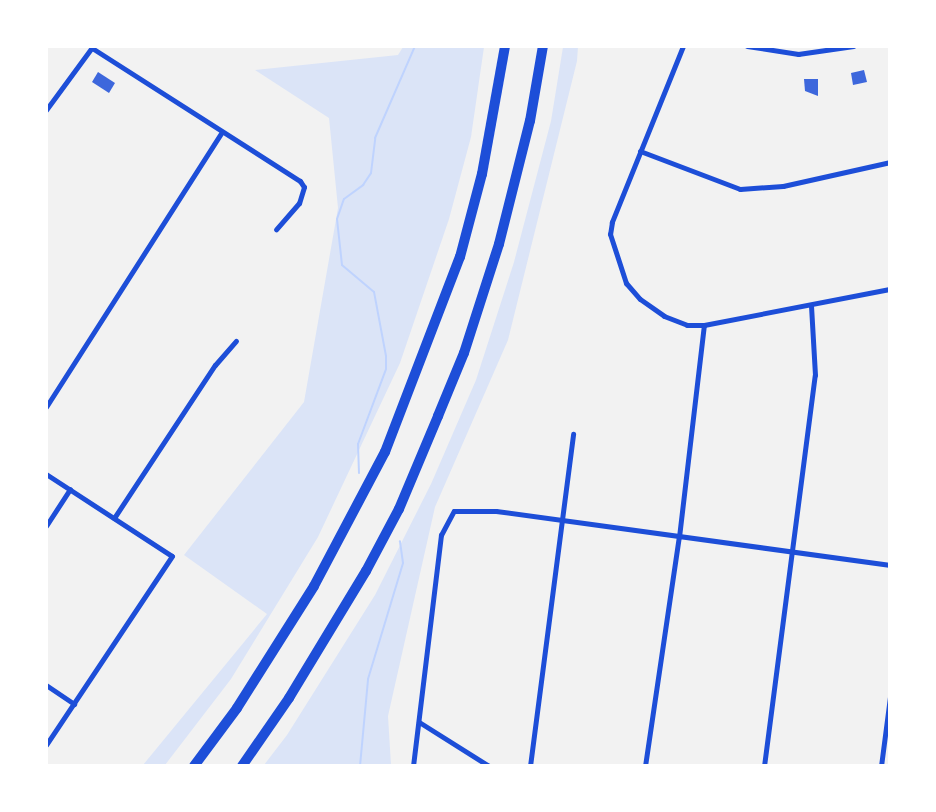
<!DOCTYPE html>
<style>
body{margin:0}
#map{position:relative;width:936px;height:812px;overflow:hidden;background:#f2f2f2;font-family:Jost,sans-serif}
div>[style]{position:absolute}
.green>*{inset:0;background:#dbe4f7}
.stream>*{height:2px;margin:-1px;padding:0 1px;transform-origin:1px;border-radius:1px;background:#bfd3fe}
.building>*{inset:0;background:#3d67dc}
.minor>*{height:5px;margin:-2.5px;padding:0 2.5px;transform-origin:2.5px;border-radius:2.5px;background:#1d4ed8}
.motorway>*{height:10px;margin:-5px;padding:0 5px;transform-origin:5px;border-radius:5px;background:#1d4ed8}
span{translate:-50% -50%;white-space:nowrap;text-align:center;line-height:1.15;-webkit-text-stroke:4.5px #fff;paint-order:stroke}
.frame{position:absolute;inset:0;border:48px solid #fff;pointer-events:none}
</style>
<div id="map">
<div class="green">
<i style="clip-path:polygon(403px 47px,484px 47px,471px 137px,449px 219px,400px 363px,318px 537px,231px 679px,165px 765px,143px 765px,267px 614px,184px 555px,304px 402px,338px 208px,329px 118px,255px 70px,398px 55px)"></i>
<i style="clip-path:polygon(563px 47px,578px 47px,577px 61px,508px 340px,435px 507px,388px 716px,391px 765px,264px 765px,287px 735px,375px 595px,431px 484px,476px 380px,514px 262px,551px 121px)"></i>
</div>
<div class="stream">
<i style="left:359px;top:473px;width:29px;rotate:-92deg"></i>
<i style="left:358px;top:444px;width:80px;rotate:-69.5deg"></i>
<i style="left:386px;top:369px;width:13px;rotate:-90deg"></i>
<i style="left:386px;top:356px;width:65px;rotate:-100.6deg"></i>
<i style="left:374px;top:292px;width:42px;rotate:-139.8deg"></i>
<i style="left:342px;top:265px;width:46px;rotate:-96.2deg"></i>
<i style="left:337px;top:219px;width:21px;rotate:-71deg"></i>
<i style="left:344px;top:199px;width:24px;rotate:-36deg"></i>
<i style="left:363px;top:185px;width:14px;rotate:-56deg"></i>
<i style="left:371px;top:173px;width:35px;rotate:-83deg"></i>
<i style="left:375px;top:138px;width:100px;rotate:-66.5deg"></i>
<i style="left:360px;top:766px;width:87px;rotate:-84.7deg"></i>
<i style="left:368px;top:679px;width:121px;rotate:-73.2deg"></i>
<i style="left:403px;top:563px;width:22px;rotate:-98deg"></i>
</div>
<div class="building">
<i style="clip-path:polygon(864px 70px,867px 82px,853px 85px,851px 73px)"></i>
<i style="clip-path:polygon(98px 72px,115px 83px,109px 93px,92px 82px)"></i>
<i style="clip-path:polygon(804px 79px,818px 79px,818px 96px,805px 91px)"></i>
</div>
<div class="minor">
<i style="left:683px;top:46px;width:190px;rotate:112deg"></i>
<i style="left:612px;top:222px;width:12px;rotate:99deg"></i>
<i style="left:610px;top:234px;width:52px;rotate:71.9deg"></i>
<i style="left:626px;top:283px;width:21px;rotate:49deg"></i>
<i style="left:640px;top:299px;width:29px;rotate:35deg"></i>
<i style="left:664px;top:316px;width:25px;rotate:21deg"></i>
<i style="left:687px;top:325px;width:17px"></i>
<i style="left:704px;top:325px;width:189px;rotate:-11deg"></i>
<i style="left:747px;top:46px;width:52px;rotate:8.9deg"></i>
<i style="left:798px;top:54px;width:56px;rotate:-8.3deg"></i>
<i style="left:92px;top:48px;width:247px;rotate:32.6deg"></i>
<i style="left:300px;top:181px;width:7px;rotate:56deg"></i>
<i style="left:304px;top:187px;width:17px;rotate:107deg"></i>
<i style="left:299px;top:203px;width:35px;rotate:131deg"></i>
<i style="left:46px;top:110px;width:79px;rotate:-53.7deg"></i>
<i style="left:640px;top:151px;width:107px;rotate:20.8deg"></i>
<i style="left:740px;top:189px;width:43px;rotate:-4deg"></i>
<i style="left:783px;top:186px;width:110px;rotate:-12.6deg"></i>
<i style="left:46px;top:407px;width:325px;rotate:-57.4deg"></i>
<i style="left:46px;top:474px;width:150px;rotate:33.1deg"></i>
<i style="left:172px;top:556px;width:227px;rotate:123.7deg"></i>
<i style="left:114px;top:518px;width:183px;rotate:-56.6deg"></i>
<i style="left:215px;top:365px;width:32px;rotate:-49deg"></i>
<i style="left:46px;top:526px;width:44px;rotate:-57deg"></i>
<i style="left:46px;top:685px;width:34px;rotate:34deg"></i>
<i style="left:419px;top:722px;width:83px;rotate:32.2deg"></i>
<i style="left:413px;top:766px;width:233px;rotate:-83.1deg"></i>
<i style="left:441px;top:535px;width:27px;rotate:-62deg"></i>
<i style="left:454px;top:511px;width:42px"></i>
<i style="left:496px;top:511px;width:398px;rotate:7.8deg"></i>
<i style="left:530px;top:766px;width:335px;rotate:-82.6deg"></i>
<i style="left:645px;top:766px;width:232px;rotate:-81.6deg"></i>
<i style="left:679px;top:537px;width:213px;rotate:-83.3deg"></i>
<i style="left:764px;top:766px;width:394px;rotate:-82.6deg"></i>
<i style="left:815px;top:375px;width:70px;rotate:-93.3deg"></i>
<i style="left:881px;top:766px;width:70px;rotate:-82.6deg"></i>
</div>
<div class="motorway">
<i style="left:194px;top:766px;width:72px;rotate:-53.4deg"></i>
<i style="left:237px;top:708px;width:144px;rotate:-57.7deg"></i>
<i style="left:314px;top:586px;width:152px;rotate:-62.1deg"></i>
<i style="left:385px;top:452px;width:209px;rotate:-69deg"></i>
<i style="left:460px;top:257px;width:86px;rotate:-75.2deg"></i>
<i style="left:482px;top:174px;width:130px;rotate:-79.8deg"></i>
<i style="left:242px;top:766px;width:83px;rotate:-55.3deg"></i>
<i style="left:289px;top:698px;width:149px;rotate:-58.8deg"></i>
<i style="left:366px;top:571px;width:70px;rotate:-62deg"></i>
<i style="left:399px;top:509px;width:101px;rotate:-67.2deg"></i>
<i style="left:438px;top:416px;width:68px;rotate:-67.6deg"></i>
<i style="left:464px;top:353px;width:114px;rotate:-72.2deg"></i>
<i style="left:499px;top:244px;width:127px;rotate:-75.9deg"></i>
<i style="left:530px;top:121px;width:76px;rotate:-80.2deg"></i>
</div>
<div class="frame"></div>
</div>
